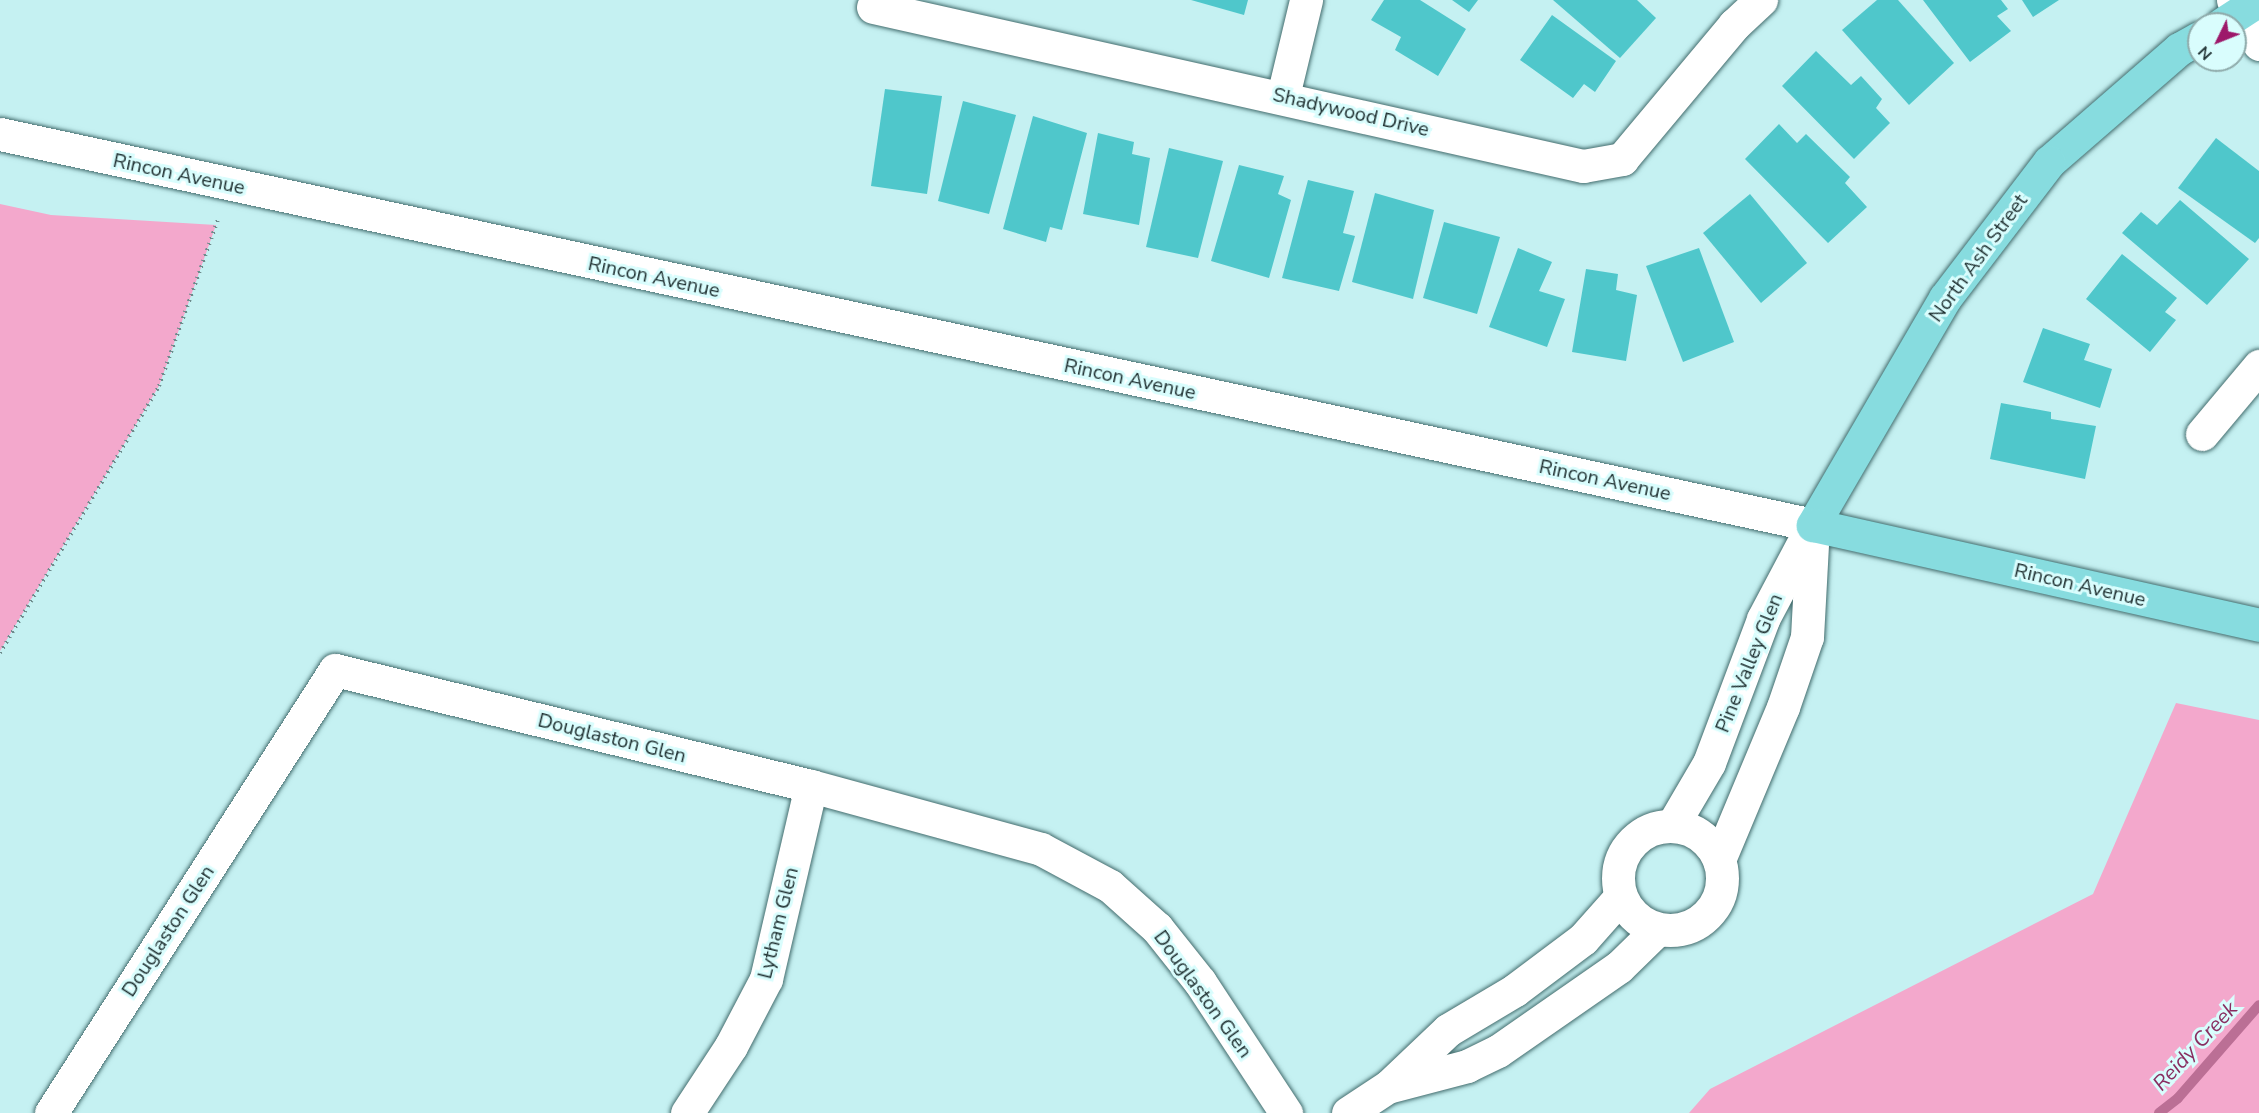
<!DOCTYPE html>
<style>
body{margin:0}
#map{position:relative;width:2259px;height:1113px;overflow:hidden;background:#c5f1f2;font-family:"Nunito Sans",sans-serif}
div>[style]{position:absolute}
.green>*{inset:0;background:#f3a8cc}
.stream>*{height:10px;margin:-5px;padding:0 5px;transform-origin:5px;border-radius:5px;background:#bb6f95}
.building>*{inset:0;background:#4fc7cb}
.path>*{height:4px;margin-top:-2px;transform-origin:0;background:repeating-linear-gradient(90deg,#6d8b8c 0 1.5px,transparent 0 6px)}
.roads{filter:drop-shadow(0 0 2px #436c6d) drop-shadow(0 0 2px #436c6d)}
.minor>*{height:33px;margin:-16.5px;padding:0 16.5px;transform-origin:16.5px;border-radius:16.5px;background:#fff}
.minor>.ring{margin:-16.5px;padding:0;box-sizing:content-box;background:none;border:33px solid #fff;border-radius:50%}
.major>*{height:33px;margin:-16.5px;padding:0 16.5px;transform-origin:16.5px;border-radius:16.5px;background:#87dcdf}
span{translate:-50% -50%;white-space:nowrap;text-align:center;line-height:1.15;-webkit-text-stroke:6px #d9fdfd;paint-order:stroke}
.street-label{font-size:20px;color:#1f3031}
.water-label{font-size:21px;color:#892e61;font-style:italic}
.north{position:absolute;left:2187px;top:12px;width:60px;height:60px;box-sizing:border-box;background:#d9fdfd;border:2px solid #8fabab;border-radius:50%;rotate:227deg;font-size:16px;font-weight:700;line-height:24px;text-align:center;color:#1f3031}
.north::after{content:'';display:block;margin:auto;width:21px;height:27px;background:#9d186a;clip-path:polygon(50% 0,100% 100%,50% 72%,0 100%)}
</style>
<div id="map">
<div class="green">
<i style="clip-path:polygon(0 204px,51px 215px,216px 225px,159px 386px,0 651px)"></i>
<i style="clip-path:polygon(2176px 703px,2259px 720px,2259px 1113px,1689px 1113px,1710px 1089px,2093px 894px)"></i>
</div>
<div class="stream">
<i style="left:2159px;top:1113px;width:24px;rotate:-38deg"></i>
<i style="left:2178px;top:1098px;width:123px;rotate:-48.9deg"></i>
</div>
<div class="building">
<i style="clip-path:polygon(1191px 0,1248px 0,1244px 15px)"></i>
<i style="clip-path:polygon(1384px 0,1420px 0,1466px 29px,1438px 76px,1395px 50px,1401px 37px,1371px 20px)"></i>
<i style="clip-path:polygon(1452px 0,1478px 0,1469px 12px)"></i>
<i style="clip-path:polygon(1553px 0,1637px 0,1656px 18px,1620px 58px)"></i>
<i style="clip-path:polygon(1877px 0,1898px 0,1954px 63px,1909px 105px,1842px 30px)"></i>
<i style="clip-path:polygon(1923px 0,2001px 0,2008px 9px,1997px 16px,2011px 31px,1970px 62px)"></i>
<i style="clip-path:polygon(2022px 0,2059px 0,2033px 17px)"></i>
<i style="clip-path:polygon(1552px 15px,1616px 61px,1595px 92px,1584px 84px,1573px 98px,1520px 60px)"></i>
<i style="clip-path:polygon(1816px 51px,1851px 85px,1861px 76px,1882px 99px,1876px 108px,1890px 123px,1854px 159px,1782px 86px)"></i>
<i style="clip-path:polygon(885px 89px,942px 96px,927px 194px,871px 186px)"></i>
<i style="clip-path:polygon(963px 101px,1016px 115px,989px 214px,938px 201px)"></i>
<i style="clip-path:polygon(1033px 116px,1087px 133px,1062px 230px,1050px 227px,1046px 242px,1003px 229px)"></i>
<i style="clip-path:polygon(1779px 124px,1797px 143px,1806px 134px,1850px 177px,1845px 183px,1867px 207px,1828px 243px,1745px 159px)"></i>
<i style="clip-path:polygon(1098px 133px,1134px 142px,1132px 154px,1150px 158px,1139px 225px,1083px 214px)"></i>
<i style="clip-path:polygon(2216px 138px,2259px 171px,2259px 238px,2255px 243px,2178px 188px)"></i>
<i style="clip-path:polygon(1169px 148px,1223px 161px,1198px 258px,1146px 247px)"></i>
<i style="clip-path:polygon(1239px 165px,1284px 176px,1278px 194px,1291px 200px,1269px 278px,1211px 261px)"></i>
<i style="clip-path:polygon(1308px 180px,1354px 191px,1343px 233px,1355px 236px,1339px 291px,1282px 278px)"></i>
<i style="clip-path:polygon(1375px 193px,1434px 210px,1413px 299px,1352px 282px)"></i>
<i style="clip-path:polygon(1750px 194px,1807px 263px,1761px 303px,1703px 233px)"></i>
<i style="clip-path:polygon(2180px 200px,2249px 259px,2207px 305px,2122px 233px,2141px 212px,2157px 225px)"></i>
<i style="clip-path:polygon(1444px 222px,1500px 237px,1477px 314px,1423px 298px)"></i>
<i style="clip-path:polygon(1518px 248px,1552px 262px,1539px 291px,1565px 299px,1547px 347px,1489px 327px)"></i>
<i style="clip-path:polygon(1699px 248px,1734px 342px,1683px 362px,1646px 266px)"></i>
<i style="clip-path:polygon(2122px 254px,2177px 298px,2165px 312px,2176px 320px,2150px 352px,2086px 299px)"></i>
<i style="clip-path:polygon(1586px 269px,1618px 274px,1616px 290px,1637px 295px,1626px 361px,1572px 352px)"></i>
<i style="clip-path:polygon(2043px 328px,2090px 344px,2084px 360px,2112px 369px,2100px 408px,2023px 382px)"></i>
<i style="clip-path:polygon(2001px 403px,2051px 412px,2051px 419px,2096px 426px,2085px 479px,1990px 459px)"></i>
</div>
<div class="path">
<i style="left:0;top:653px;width:311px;rotate:-59.2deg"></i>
<i style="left:159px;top:386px;width:179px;rotate:-70.5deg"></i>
</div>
<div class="roads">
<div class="minor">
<i style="left:2233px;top:0;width:51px;rotate:59.4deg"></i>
<i style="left:873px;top:7px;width:728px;rotate:12.62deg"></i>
<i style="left:1583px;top:166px;width:40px;rotate:-10deg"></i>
<i style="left:1622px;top:159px;width:175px;rotate:-50.1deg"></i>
<i style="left:1734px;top:25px;width:37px;rotate:-43deg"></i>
<i style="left:1283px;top:96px;width:99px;rotate:-76.5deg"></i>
<i style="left:0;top:134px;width:1855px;rotate:12.17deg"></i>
<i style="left:2202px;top:434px;width:89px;rotate:-50deg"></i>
<i style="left:1672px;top:826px;width:73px;rotate:-59.6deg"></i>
<i style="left:1709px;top:763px;width:154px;rotate:-69.4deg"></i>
<i style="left:1763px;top:619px;width:96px;rotate:-62.1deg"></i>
<i class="ring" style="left:1618px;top:826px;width:71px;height:71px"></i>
<i style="left:1719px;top:860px;width:166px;rotate:-67.3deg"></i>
<i style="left:1783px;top:707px;width:74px;rotate:-71.1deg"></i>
<i style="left:1807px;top:637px;width:112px;rotate:-86.9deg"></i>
<i style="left:1391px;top:1086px;width:79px;rotate:-14.7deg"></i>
<i style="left:1467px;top:1066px;width:34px;rotate:-26deg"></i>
<i style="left:1498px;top:1051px;width:147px;rotate:-34.8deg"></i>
<i style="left:1619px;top:967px;width:54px;rotate:-44.3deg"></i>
<i style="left:51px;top:1113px;width:526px;rotate:-57.34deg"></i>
<i style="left:335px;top:670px;width:490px;rotate:13.7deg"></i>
<i style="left:811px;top:786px;width:238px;rotate:15.3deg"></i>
<i style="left:1041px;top:849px;width:78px;rotate:28.2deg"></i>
<i style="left:1110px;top:886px;width:63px;rotate:41.8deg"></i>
<i style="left:1157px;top:928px;width:69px;rotate:51.5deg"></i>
<i style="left:1200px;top:982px;width:157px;rotate:56.7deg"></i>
<i style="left:687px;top:1113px;width:80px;rotate:-56.7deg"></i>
<i style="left:731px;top:1046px;width:76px;rotate:-62.4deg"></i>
<i style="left:766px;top:979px;width:198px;rotate:-76.9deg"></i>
<i style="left:1348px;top:1113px;width:49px;rotate:-33.4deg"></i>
<i style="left:1389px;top:1086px;width:81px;rotate:-43.5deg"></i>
<i style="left:1448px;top:1030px;width:78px;rotate:-30.8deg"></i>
<i style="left:1515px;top:990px;width:85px;rotate:-36.9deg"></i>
<i style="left:1583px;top:939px;width:57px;rotate:-48.5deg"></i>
</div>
<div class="major">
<i style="left:2222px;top:24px;width:44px;rotate:-33deg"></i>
<i style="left:2199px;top:38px;width:23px;rotate:151deg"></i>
<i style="left:2179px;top:49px;width:172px;rotate:139deg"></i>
<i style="left:2049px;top:162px;width:171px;rotate:127.4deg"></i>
<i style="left:1945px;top:298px;width:263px;rotate:120.2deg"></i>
<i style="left:1813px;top:525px;width:457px;rotate:12.6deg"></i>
</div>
</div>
<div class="street-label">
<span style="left:1351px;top:112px;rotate:13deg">Shadywood Drive</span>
<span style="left:179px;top:174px;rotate:12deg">Rincon Avenue</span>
<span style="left:1978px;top:258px;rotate:-54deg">North Ash Street</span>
<span style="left:654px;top:277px;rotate:12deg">Rincon Avenue</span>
<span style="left:1130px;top:379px;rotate:12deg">Rincon Avenue</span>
<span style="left:1605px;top:480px;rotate:12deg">Rincon Avenue</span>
<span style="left:2080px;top:585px;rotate:13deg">Rincon Avenue</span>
<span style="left:1749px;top:663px;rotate:-68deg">Pine Valley Glen</span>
<span style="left:612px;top:738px;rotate:14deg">Douglaston Glen</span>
<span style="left:778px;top:923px;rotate:-76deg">Lytham Glen</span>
<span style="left:168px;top:931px;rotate:-57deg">Douglaston Glen</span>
<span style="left:1203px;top:994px;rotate:54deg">Douglaston Glen</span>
</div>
<div class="water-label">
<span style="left:2195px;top:1046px;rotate:-47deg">Reidy Creek</span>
</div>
<div class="north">N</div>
</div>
